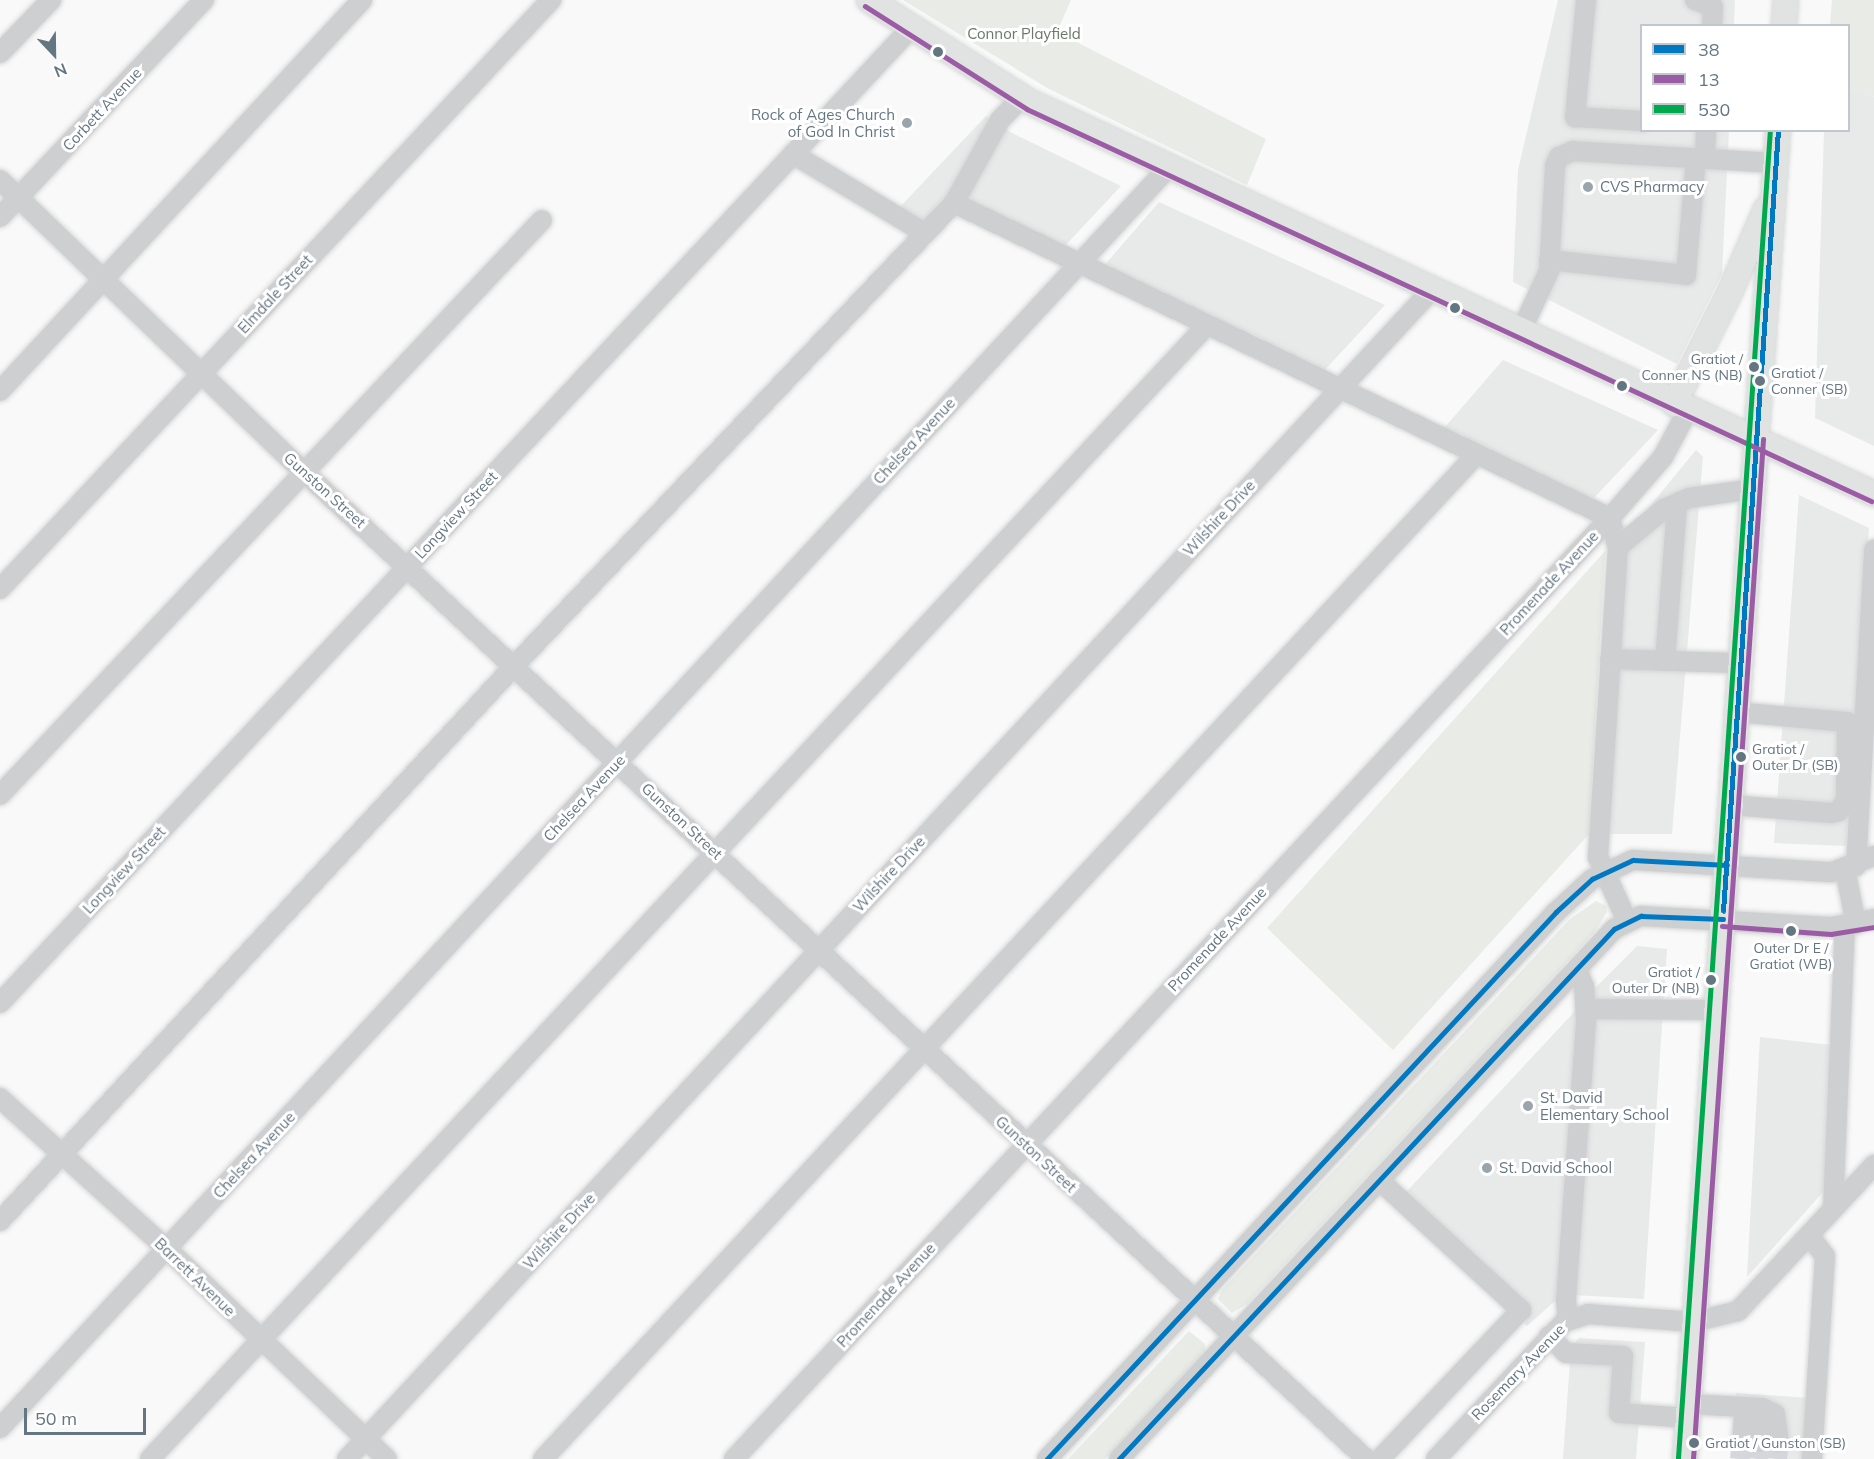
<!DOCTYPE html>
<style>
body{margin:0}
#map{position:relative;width:1874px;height:1459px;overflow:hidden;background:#f9f9f9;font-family:Mulish,sans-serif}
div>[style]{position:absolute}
.built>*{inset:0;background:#e8e9e9}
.green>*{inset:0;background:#e8ebe6}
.minor-tunnel>*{height:20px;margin-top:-10px;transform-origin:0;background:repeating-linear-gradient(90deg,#d4d8dc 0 20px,transparent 0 30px)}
.roads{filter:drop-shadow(0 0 2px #d5d6d7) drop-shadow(0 0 2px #d5d6d7)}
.minor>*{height:20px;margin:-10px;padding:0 10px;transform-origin:10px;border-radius:10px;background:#cecfd0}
.major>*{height:24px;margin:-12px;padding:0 12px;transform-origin:12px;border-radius:12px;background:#e1e2e2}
.bus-1>*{height:4.5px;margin:-2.25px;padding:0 2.25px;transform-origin:2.25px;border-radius:2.25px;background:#0079c2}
.bus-2>*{height:4.5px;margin:-2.25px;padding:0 2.25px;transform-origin:2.25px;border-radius:2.25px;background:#9b5ba5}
.bus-3>*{height:4.5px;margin:-2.25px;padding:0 2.25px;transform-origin:2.25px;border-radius:2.25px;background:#00a94e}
.dots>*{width:16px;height:16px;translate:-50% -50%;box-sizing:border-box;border:3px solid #fff;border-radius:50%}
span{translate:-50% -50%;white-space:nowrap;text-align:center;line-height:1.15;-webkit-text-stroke:6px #fff;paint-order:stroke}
.bus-label{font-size:14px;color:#657683}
.right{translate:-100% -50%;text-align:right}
.left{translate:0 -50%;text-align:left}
.park-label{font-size:15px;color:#687a64}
.street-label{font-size:15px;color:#657683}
.poi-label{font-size:15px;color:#657683}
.legend{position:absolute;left:1640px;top:24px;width:210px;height:108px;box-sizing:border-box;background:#fff;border:2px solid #c1c8cd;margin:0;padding:8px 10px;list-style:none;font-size:18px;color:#657683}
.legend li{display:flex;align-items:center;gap:12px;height:30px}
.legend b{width:30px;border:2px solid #c1c8cd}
.north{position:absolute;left:24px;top:24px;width:60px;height:60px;-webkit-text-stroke:4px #fff;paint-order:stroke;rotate:158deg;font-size:16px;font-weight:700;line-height:24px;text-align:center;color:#657683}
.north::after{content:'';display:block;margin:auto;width:21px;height:27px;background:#657683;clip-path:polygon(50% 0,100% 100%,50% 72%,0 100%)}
.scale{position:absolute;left:24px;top:1408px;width:122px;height:27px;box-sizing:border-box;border:3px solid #657683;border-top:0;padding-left:8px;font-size:18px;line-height:21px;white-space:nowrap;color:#657683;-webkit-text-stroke:4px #fff;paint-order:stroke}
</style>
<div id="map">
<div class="built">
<i style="clip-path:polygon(1558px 0,1735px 0,1734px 25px,1642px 26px,1642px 130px,1729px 131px,1722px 274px,1677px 364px,1513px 282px,1518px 170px)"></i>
<i style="clip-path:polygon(1849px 87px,1874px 97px,1874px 446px,1815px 418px,1824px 131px,1848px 130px)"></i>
<i style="clip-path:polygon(986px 116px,1012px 133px,1121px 186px,1061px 250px,950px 198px,922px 225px,898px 209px)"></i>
<i style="clip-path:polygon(1159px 202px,1385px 305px,1321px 374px,1253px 334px,1167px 306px,1102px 268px)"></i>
<i style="clip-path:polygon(1503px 360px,1658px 430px,1592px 500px,1445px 427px)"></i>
<i style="clip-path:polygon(1696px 450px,1703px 457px,1672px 834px,1604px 834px,1626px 535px)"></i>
<i style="clip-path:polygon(1799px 495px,1869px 528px,1846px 846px,1774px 843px)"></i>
<i style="clip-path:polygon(1637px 946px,1667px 949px,1644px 1299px,1573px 1295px,1594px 989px)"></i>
<i style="clip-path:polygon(1577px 1009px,1556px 1300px,1527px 1326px,1395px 1204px)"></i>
<i style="clip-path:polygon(1760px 1037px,1832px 1045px,1824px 1191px,1747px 1277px)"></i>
<i style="clip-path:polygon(1579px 1338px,1645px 1342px,1636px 1459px,1563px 1459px,1571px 1347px)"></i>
<i style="clip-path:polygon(1736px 1393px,1810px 1398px,1805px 1459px,1731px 1459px)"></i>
</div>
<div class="green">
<i style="clip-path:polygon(903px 0,1071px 0,1057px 32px,1266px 139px,1247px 185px,1049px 89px)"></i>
<i style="clip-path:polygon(1832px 0,1874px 0,1874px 97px,1849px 87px,1848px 26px,1830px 25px)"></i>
<i style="clip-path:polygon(1605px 551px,1589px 834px,1393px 1050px,1267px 928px)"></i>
<i style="clip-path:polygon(1596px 901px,1606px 906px,1607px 912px,1594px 933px,1247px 1304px,1232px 1313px,1218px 1299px,1222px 1290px,1570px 919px)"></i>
<i style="clip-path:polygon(1189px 1331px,1205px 1344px,1205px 1351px,1105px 1459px,1068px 1459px)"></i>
</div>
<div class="minor-tunnel">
<i style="left:1740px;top:1459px;width:18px;rotate:-84deg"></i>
<i style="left:1758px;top:1459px;width:17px;rotate:-83deg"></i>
<i style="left:1777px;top:1459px;width:16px;rotate:-83deg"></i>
</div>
<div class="roads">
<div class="minor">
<i style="left:1586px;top:0;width:118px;rotate:95.4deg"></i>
<i style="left:1575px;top:117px;width:67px;rotate:3.4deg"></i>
<i style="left:1695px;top:0;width:19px;rotate:21deg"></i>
<i style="left:1713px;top:7px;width:19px;rotate:93deg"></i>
<i style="left:0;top:53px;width:74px;rotate:-46.1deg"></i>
<i style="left:793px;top:154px;width:154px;rotate:30.9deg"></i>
<i style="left:1705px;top:158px;width:28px;rotate:-88deg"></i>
<i style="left:0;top:180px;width:423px;rotate:43.9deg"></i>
<i style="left:305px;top:473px;width:1448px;rotate:42.9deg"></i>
<i style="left:954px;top:203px;width:728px;rotate:25.65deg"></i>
<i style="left:0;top:217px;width:298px;rotate:-46.8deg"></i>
<i style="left:1549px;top:260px;width:138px;rotate:6.2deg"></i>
<i style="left:1686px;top:275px;width:117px;rotate:-85.1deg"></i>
<i style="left:1521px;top:331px;width:66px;rotate:-65deg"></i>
<i style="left:1549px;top:271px;width:105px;rotate:-86.7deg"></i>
<i style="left:1555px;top:166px;width:10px;rotate:-66deg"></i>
<i style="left:1559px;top:157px;width:15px;rotate:-23deg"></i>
<i style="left:1573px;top:151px;width:202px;rotate:3.4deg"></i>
<i style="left:0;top:391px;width:533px;rotate:-47.21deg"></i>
<i style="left:1610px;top:518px;width:30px;rotate:75deg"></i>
<i style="left:1618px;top:547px;width:311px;rotate:93.7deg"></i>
<i style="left:1598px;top:857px;width:70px;rotate:65.6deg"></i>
<i style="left:1618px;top:547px;width:60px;rotate:-39.6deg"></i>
<i style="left:1664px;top:509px;width:27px;rotate:-24deg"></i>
<i style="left:1689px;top:498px;width:65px;rotate:-8deg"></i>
<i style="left:0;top:589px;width:807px;rotate:-46.91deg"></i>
<i style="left:1610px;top:659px;width:130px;rotate:1.8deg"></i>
<i style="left:1665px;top:661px;width:157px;rotate:-85.6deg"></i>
<i style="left:0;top:795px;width:790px;rotate:-46.69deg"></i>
<i style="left:1730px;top:805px;width:102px;rotate:4.5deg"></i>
<i style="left:1832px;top:813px;width:7px;rotate:-16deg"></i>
<i style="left:1839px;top:811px;width:14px;rotate:-60deg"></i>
<i style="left:1846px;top:799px;width:77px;rotate:-89.3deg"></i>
<i style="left:1847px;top:722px;width:111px;rotate:-174.9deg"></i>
<i style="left:1856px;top:866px;width:317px;rotate:-86.7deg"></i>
<i style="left:1845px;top:869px;width:56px;rotate:78.7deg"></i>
<i style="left:0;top:1003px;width:1336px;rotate:-46.94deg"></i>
<i style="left:1587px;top:1009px;width:128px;rotate:0.4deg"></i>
<i style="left:0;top:1098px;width:225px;rotate:42.1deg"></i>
<i style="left:167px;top:1249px;width:304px;rotate:43.7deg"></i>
<i style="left:1379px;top:1180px;width:193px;rotate:42.5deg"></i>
<i style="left:1521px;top:1310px;width:205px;rotate:133.4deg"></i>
<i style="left:1833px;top:1209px;width:283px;rotate:-87.6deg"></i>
<i style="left:0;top:1221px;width:758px;rotate:-47.19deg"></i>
<i style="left:515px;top:665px;width:637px;rotate:-46.46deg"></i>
<i style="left:954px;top:203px;width:95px;rotate:-61deg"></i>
<i style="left:1000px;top:120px;width:32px;rotate:-46deg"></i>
<i style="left:1809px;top:1235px;width:26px;rotate:53deg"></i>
<i style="left:1825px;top:1256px;width:203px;rotate:93.7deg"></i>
<i style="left:1568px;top:1320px;width:20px;rotate:-96deg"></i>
<i style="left:1566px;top:1300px;width:280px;rotate:-85.9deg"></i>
<i style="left:1586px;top:1021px;width:34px;rotate:-93deg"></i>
<i style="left:1584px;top:987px;width:19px;rotate:-111deg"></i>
<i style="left:1549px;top:1336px;width:24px;rotate:45deg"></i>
<i style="left:1566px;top:1353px;width:57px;rotate:3deg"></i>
<i style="left:1623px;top:1356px;width:57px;rotate:94deg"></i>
<i style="left:1619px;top:1413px;width:69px;rotate:4.1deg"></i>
<i style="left:1688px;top:1404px;width:74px;rotate:3.1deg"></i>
<i style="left:1762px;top:1408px;width:14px;rotate:25deg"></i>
<i style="left:1775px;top:1414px;width:29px;rotate:82deg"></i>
<i style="left:0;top:1428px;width:1718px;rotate:-47.17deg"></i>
<i style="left:1742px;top:1441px;width:34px;rotate:-85deg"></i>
<i style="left:1760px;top:1442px;width:34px;rotate:-87deg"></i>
<i style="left:150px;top:1459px;width:1550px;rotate:-47.01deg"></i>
<i style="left:347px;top:1459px;width:1594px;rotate:-47.14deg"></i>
<i style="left:543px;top:1459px;width:1372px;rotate:-47.1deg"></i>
<i style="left:734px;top:1459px;width:1286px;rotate:-47.05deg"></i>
<i style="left:1610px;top:518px;width:81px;rotate:-49deg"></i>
<i style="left:1663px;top:457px;width:53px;rotate:-62deg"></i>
<i style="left:1047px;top:1459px;width:747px;rotate:-47.06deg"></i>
<i style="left:1556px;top:912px;width:49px;rotate:-42.5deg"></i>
<i style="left:1592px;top:879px;width:45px;rotate:-24.9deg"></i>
<i style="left:1633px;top:860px;width:199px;rotate:3.5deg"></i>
<i style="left:1832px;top:872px;width:45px;rotate:-20.9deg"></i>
<i style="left:1119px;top:1459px;width:725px;rotate:-46.96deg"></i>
<i style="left:1614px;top:929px;width:30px;rotate:-26deg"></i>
<i style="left:1641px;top:916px;width:190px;rotate:3.3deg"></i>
<i style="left:1831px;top:927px;width:44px;rotate:-10.5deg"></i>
<i style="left:1436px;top:1459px;width:187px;rotate:-46.9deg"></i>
<i style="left:1564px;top:1322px;width:25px;rotate:-18deg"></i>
<i style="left:1588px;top:1314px;width:105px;rotate:4.4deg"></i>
<i style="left:1693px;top:1322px;width:46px;rotate:-13.7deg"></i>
<i style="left:1738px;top:1311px;width:200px;rotate:-47deg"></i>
</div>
<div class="major">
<i style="left:869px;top:0;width:191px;rotate:32.4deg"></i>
<i style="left:1030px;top:102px;width:931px;rotate:24.91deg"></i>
<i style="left:1784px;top:26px;width:26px;rotate:-86deg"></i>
<i style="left:1674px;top:404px;width:125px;rotate:-63.4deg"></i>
<i style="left:1730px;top:292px;width:90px;rotate:-66.6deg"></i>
<i style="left:1685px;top:1459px;width:1332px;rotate:-86deg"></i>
</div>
</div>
<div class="bus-1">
<i style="left:1723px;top:911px;width:783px;rotate:-85.97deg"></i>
<i style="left:1047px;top:1459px;width:747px;rotate:-47.06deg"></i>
<i style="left:1556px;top:912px;width:49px;rotate:-42.5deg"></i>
<i style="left:1592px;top:879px;width:45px;rotate:-24.9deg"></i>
<i style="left:1633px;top:860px;width:94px;rotate:3deg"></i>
<i style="left:1119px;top:1459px;width:725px;rotate:-46.96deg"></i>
<i style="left:1614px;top:929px;width:30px;rotate:-26deg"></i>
<i style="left:1641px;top:916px;width:82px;rotate:2.1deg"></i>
</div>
<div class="bus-2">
<i style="left:865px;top:6px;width:192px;rotate:32.4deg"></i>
<i style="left:1027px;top:109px;width:931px;rotate:24.91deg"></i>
<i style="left:1722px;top:926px;width:109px;rotate:4.2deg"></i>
<i style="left:1831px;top:934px;width:44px;rotate:-9.2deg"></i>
<i style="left:1693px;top:1459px;width:1022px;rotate:-86.07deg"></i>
</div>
<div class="bus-3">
<i style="left:1678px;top:1458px;width:1331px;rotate:-86.04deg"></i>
</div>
<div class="dots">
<i style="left:938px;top:52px;background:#657683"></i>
<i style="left:907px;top:123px;background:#99a4ac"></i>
<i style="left:1588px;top:187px;background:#99a4ac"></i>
<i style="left:1455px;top:308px;background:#657683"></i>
<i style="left:1754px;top:367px;background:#657683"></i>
<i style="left:1760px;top:381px;background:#657683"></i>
<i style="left:1622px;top:386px;background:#657683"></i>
<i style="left:1741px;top:757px;background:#657683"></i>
<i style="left:1791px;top:931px;background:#657683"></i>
<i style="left:1711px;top:980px;background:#657683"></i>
<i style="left:1528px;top:1106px;background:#99a4ac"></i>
<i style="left:1487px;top:1168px;background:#99a4ac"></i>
<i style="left:1694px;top:1443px;background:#657683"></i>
</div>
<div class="bus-label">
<span class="right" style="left:1743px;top:367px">Gratiot /<br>Conner NS (NB)</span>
<span class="left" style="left:1771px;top:381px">Gratiot /<br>Conner (SB)</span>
<span class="left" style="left:1752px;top:757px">Gratiot /<br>Outer Dr (SB)</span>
<span style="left:1791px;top:956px">Outer Dr E /<br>Gratiot (WB)</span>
<span class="right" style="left:1700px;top:980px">Gratiot /<br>Outer Dr (NB)</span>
<span class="left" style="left:1705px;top:1443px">Gratiot / Gunston (SB)</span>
</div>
<div class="park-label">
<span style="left:1024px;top:34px">Connor Playfield</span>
</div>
<div class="street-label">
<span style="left:102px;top:109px;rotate:-47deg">Corbett Avenue</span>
<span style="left:275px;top:294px;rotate:-47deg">Elmdale Street</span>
<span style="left:914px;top:441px;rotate:-47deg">Chelsea Avenue</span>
<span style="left:325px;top:490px;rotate:42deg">Gunston Street</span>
<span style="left:456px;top:515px;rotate:-47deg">Longview Street</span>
<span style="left:1219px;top:518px;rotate:-47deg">Wilshire Drive</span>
<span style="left:1549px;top:583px;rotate:-47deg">Promenade Avenue</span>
<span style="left:584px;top:798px;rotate:-47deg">Chelsea Avenue</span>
<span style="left:682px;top:821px;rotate:43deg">Gunston Street</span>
<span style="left:124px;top:870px;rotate:-47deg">Longview Street</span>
<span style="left:889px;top:874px;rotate:-47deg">Wilshire Drive</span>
<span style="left:1217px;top:939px;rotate:-47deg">Promenade Avenue</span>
<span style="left:1036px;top:1154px;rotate:43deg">Gunston Street</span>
<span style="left:254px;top:1155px;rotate:-47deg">Chelsea Avenue</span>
<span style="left:559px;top:1231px;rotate:-47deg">Wilshire Drive</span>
<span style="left:195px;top:1277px;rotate:44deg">Barrett Avenue</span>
<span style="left:886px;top:1295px;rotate:-47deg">Promenade Avenue</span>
<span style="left:1518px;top:1372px;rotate:-46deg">Rosemary Avenue</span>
</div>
<div class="poi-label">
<span class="right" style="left:895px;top:123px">Rock of Ages Church<br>of God In Christ</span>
<span class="left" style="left:1600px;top:187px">CVS Pharmacy</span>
<span class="left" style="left:1540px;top:1106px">St. David<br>Elementary School</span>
<span class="left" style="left:1499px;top:1168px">St. David School</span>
</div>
<ul class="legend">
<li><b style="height:8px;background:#0079c2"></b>38</li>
<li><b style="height:8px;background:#9b5ba5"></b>13</li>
<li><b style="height:8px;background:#00a94e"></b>530</li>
</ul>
<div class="north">N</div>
<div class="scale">50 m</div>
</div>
